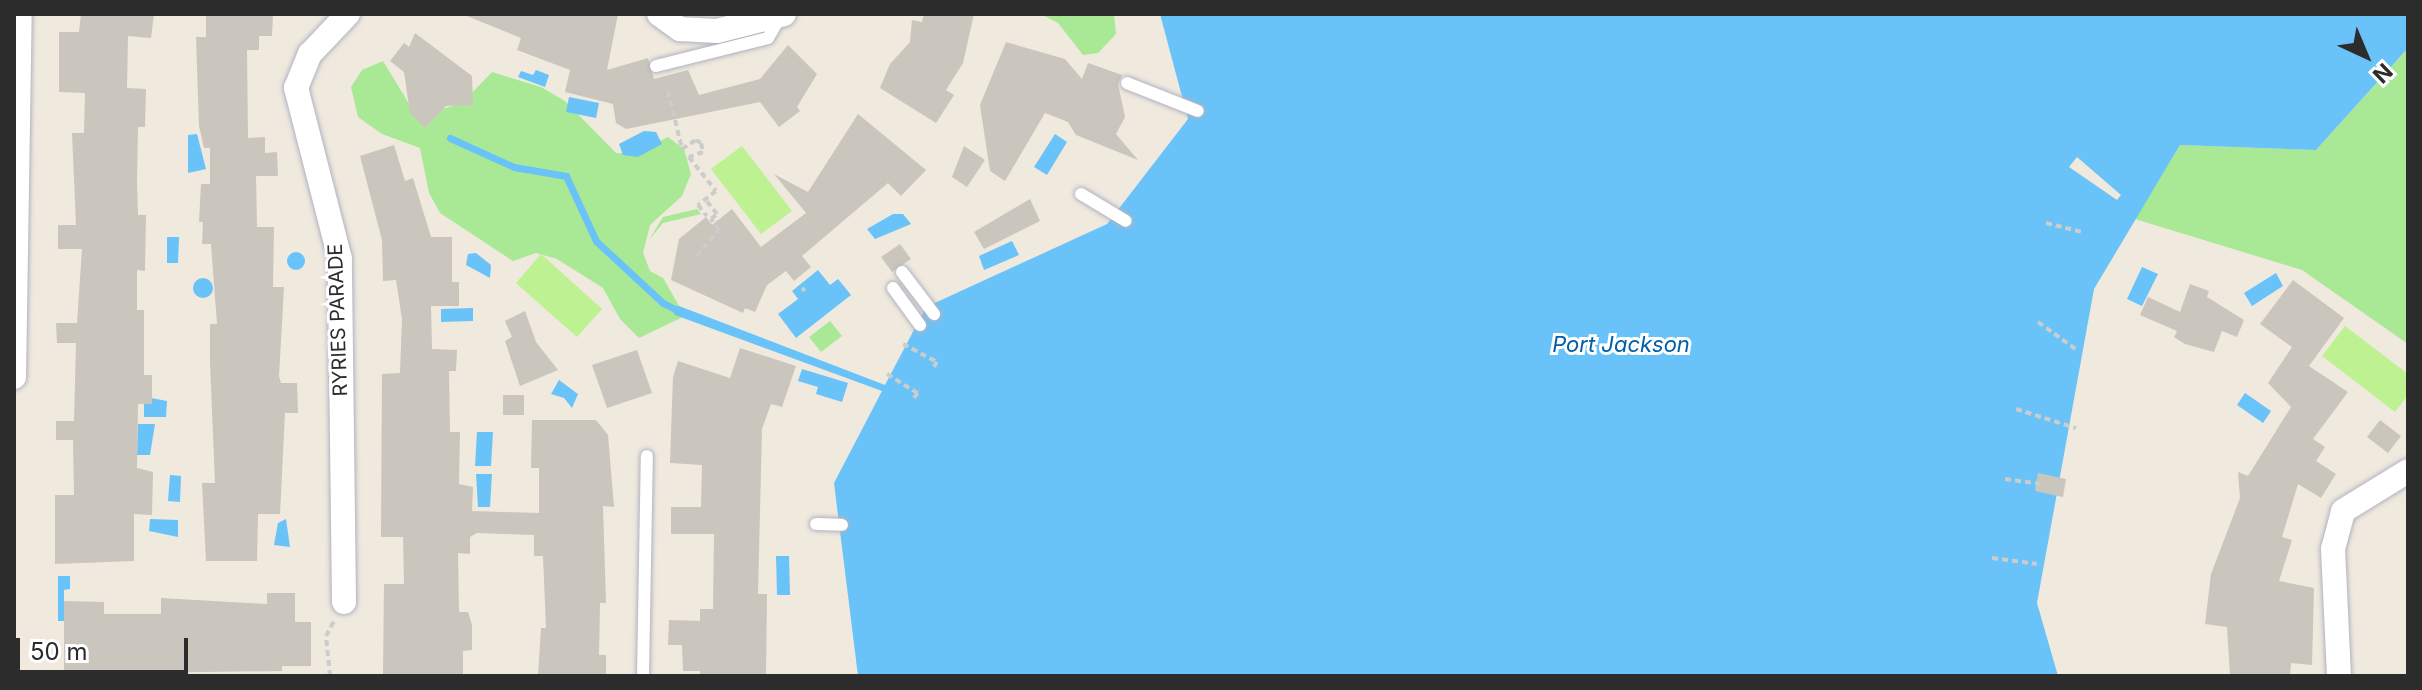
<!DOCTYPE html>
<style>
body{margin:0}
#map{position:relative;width:2422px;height:690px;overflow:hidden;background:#efe9de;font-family:Inter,sans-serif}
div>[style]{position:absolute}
.green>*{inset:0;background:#a9e996}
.pitch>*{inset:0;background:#bef191}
.water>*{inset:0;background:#69c3f8}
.round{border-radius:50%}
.pier>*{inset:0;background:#efe9de}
.stream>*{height:7px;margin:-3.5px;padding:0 3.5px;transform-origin:3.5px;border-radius:3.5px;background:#69c3f8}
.building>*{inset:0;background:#cac6bd}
.path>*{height:4px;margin-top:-2px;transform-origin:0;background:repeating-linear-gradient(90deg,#ccc 0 6px,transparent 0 10px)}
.roads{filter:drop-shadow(0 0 2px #b2b2c1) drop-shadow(0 0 2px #b2b2c1)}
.lane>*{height:12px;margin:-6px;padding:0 6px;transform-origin:6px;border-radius:6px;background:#fff}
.street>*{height:24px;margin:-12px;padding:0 12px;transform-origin:12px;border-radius:12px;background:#fff}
span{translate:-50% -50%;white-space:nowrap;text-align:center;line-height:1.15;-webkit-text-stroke:6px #fff;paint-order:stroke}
.street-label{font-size:20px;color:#2c2c2c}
.water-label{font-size:22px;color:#035ea9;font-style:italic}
.frame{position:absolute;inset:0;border:16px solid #2c2c2c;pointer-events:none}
.north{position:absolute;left:2326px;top:16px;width:80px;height:80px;-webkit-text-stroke:6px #fff;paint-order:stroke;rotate:136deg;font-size:22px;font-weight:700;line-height:32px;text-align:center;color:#2c2c2c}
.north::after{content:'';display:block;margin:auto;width:28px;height:36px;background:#2c2c2c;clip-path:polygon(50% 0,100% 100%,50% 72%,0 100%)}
.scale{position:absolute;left:16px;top:638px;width:172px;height:36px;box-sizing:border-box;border:4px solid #2c2c2c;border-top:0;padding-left:10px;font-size:24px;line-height:28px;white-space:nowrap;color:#2c2c2c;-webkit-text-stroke:6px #fff;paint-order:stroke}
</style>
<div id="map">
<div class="green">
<i style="clip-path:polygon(1041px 14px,1114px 14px,1116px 34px,1098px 53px,1083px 55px,1058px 23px)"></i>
<i style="clip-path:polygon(2408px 48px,2408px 344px,2302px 270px,2135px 219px,2180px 145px,2316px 150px)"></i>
<i style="clip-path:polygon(383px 61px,417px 117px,462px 103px,492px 72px,541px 87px,565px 101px,616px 153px,634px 154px,668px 137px,684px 149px,691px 174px,682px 196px,650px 225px,643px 253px,650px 271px,663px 278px,685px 316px,639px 338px,620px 319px,603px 288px,557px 259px,536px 253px,513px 261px,440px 213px,429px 193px,420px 148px,382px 134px,358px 117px,351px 87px,362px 70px)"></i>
<i style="clip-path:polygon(697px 209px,701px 214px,663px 223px,649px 240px,663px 217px)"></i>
<i style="clip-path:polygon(830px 321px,842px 336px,821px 352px,809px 337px)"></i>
</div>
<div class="pitch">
<i style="clip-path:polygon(742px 146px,792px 211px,761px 234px,711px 169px)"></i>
<i style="clip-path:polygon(541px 254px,602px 309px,577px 337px,516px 283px)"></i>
<i style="clip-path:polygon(2345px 326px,2408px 374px,2408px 395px,2395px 412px,2322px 356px)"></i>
</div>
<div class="water">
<i style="clip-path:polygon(1160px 14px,2408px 14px,2408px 48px,2316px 150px,2180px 145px,2094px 289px,2037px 603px,2058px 676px,858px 676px,834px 483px,882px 391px,675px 315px,671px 308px,679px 306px,885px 385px,926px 307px,1107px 224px,1188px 119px)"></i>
<i style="clip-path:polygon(536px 70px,549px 75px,545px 87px,518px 77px,521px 71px,533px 75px)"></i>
<i style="clip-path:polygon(569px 97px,599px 103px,596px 118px,566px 112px)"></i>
<i style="clip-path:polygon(644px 131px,656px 132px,662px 144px,638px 157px,623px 155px,619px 144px)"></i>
<i style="clip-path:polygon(197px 134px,206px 169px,188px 173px,188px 135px)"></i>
<i style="clip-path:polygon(1055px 134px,1067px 142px,1047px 175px,1034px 167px)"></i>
<i style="clip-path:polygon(893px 214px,903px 214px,911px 224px,875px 239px,867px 229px)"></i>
<i style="clip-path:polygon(167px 237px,179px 237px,178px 263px,167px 263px)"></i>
<i style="clip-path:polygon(1012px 241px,1019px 255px,984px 270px,979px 256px)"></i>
<i class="round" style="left:287px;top:252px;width:18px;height:18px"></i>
<i style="clip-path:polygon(476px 253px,491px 265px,490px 278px,466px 265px,468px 254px)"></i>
<i style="clip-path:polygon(2142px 267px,2158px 274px,2142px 306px,2127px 299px)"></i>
<i style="clip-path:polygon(818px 270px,830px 285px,838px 279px,851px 295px,796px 338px,778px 314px,798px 299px,792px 291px)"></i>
<i style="clip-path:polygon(2276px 273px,2283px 286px,2252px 306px,2244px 293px)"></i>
<i class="round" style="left:193px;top:278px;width:20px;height:20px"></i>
<i style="clip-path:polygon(473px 308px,473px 321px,441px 322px,441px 309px)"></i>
<i style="clip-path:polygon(802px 369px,848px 383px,842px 402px,816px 394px,818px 387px,798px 381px)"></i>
<i style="clip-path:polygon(559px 380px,578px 394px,572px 408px,564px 398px,551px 394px)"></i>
<i style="clip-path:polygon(2245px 393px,2271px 411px,2263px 423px,2237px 405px)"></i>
<i style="clip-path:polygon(151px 398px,167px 401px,166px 417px,144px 417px,144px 402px)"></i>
<i style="clip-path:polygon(138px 424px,155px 424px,150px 455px,137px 455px)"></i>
<i style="clip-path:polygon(477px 432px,493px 432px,491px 466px,475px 466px)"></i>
<i style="clip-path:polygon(476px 474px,492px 474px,490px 507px,478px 507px)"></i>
<i style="clip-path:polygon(170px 475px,181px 476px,180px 502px,168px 501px)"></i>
<i style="clip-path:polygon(150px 519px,178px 520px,178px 537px,149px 531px)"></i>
<i style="clip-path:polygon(286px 519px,290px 547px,274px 545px,278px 523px)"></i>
<i style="clip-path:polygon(776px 556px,789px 556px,790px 595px,777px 595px)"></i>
<i style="clip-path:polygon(58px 576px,70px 576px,70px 589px,64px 590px,64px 621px,58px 621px)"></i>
</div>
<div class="pier">
<i style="clip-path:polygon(2077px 157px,2121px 195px,2117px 200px,2069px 167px)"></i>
</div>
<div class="stream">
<i style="left:450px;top:138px;width:70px;rotate:24.4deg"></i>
<i style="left:514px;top:167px;width:53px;rotate:9.8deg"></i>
<i style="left:566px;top:176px;width:72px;rotate:65.2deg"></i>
<i style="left:596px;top:241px;width:91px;rotate:42.8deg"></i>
<i style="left:663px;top:303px;width:18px;rotate:27deg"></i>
</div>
<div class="building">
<i style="clip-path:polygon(81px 14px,154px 14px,151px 38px,128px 36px,127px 88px,146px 89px,145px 127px,138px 127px,137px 182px,138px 215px,146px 215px,145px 271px,137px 270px,137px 310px,144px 310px,144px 375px,152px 375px,152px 404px,138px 404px,137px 468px,153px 472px,152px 515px,134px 514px,134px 561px,55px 564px,55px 495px,74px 495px,73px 440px,56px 440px,56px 421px,74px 421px,76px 343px,57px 343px,56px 323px,77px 323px,82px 249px,58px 249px,58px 225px,76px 225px,72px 133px,84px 133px,85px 93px,59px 92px,59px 32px,79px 32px)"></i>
<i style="clip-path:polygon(206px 14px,273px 14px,272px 36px,259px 36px,259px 50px,247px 50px,248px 138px,265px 137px,265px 153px,277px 152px,278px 176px,256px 176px,257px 227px,274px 227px,273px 287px,284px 287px,279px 376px,281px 383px,297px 383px,298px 413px,285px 413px,280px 514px,258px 514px,257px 561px,206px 561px,202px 483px,215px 483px,210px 363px,210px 324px,217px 324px,211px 244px,202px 244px,203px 222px,199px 222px,201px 184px,210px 184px,210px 148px,204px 148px,199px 126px,196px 37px,206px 37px)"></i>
<i style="clip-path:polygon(462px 14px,618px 14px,607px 70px,648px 58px,654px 79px,688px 70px,699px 95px,760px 79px,788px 45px,817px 74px,797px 107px,800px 111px,779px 127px,760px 102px,626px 129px,616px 123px,613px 104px,565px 92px,570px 70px,517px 50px,521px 38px)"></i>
<i style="clip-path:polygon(924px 14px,974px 14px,963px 63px,946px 90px,954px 95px,936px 123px,880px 88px,890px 64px,910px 42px,912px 20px,922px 22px)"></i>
<i style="clip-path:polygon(415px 33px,472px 76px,473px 105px,446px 106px,425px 128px,410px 113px,404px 72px,390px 61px,404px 43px,409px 47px)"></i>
<i style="clip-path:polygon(1006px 42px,1065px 59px,1082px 79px,1088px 63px,1122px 75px,1118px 84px,1125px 117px,1116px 134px,1138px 160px,1076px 135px,1068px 122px,1045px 113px,1005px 181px,990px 171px,980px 105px)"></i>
<i style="clip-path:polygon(858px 114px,926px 170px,901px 196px,888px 183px,802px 256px,811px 267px,794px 281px,786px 271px,767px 285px,755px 312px,745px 308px,743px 313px,671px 280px,679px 239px,706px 217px,712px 225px,732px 209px,761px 247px,806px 213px,774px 174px,808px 192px)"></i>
<i style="clip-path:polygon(394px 145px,405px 181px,413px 178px,431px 237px,452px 237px,452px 282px,459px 282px,459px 306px,431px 306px,432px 349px,457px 350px,456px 371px,449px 371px,450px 432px,460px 432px,459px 484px,473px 487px,472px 511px,539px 513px,539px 468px,531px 468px,532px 420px,596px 420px,608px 435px,614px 507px,603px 506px,606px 603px,600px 603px,599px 655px,606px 655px,606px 676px,538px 676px,541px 628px,546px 628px,543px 556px,534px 556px,534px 535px,477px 533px,470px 537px,470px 554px,458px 553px,459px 612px,468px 612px,472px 625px,472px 650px,463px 651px,463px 676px,383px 676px,384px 584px,404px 584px,403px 537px,381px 537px,382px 374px,400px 373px,402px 319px,396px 280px,383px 281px,382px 240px,360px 156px)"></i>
<i style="clip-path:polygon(964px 146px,985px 160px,967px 187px,952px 177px)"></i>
<i style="clip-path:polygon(1030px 199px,1040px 221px,984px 249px,974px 232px)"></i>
<i style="clip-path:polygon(900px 244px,911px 259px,892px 272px,881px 257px)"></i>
<i style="clip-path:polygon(2293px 280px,2344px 318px,2309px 366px,2348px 392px,2313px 439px,2325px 447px,2316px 461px,2336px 474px,2321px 498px,2298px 484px,2282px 537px,2292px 540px,2279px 581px,2314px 588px,2312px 665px,2291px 663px,2290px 676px,2230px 676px,2227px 627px,2205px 624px,2211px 574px,2240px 498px,2238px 472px,2248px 476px,2291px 407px,2268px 383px,2292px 347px,2260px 324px)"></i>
<i style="clip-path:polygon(2190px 284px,2209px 291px,2207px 297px,2244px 320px,2237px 337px,2222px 331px,2214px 352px,2185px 344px,2174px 337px,2177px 331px,2140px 315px,2148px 297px,2180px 312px)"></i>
<i style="clip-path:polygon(525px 311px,536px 342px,558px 370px,520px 386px,505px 341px,512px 337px,505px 321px)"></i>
<i style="clip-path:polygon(740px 348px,796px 366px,782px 407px,771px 404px,762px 429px,758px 594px,767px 594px,766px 676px,700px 676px,700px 671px,683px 671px,682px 645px,668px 645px,669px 620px,700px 621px,700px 609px,713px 609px,714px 534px,671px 534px,671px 507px,701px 507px,702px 465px,670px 463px,673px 377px,678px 361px,730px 378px)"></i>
<i style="clip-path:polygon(637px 350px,652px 393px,607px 408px,592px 365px)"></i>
<i style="clip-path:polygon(503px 395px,524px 395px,524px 415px,503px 415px)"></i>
<i style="clip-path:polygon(2380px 420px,2401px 436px,2388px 453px,2367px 437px)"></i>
<i style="clip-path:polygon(2038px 473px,2066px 479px,2063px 497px,2035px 491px)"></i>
<i style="clip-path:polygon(267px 593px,295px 593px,295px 622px,311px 622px,311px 666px,282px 666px,282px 671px,64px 674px,64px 601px,104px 602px,104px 614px,161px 614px,161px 598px,267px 604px)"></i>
</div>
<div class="path">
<i style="left:668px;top:91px;width:60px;rotate:76.4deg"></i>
<i style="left:682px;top:149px;width:17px;rotate:-33deg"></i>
<i style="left:696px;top:140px;width:6px;rotate:31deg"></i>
<i style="left:701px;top:143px;width:9px;rotate:77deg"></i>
<i style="left:703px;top:152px;width:15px;rotate:160deg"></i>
<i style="left:689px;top:157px;width:43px;rotate:51.5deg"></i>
<i style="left:716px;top:191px;width:23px;rotate:142deg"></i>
<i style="left:698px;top:205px;width:14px;rotate:51deg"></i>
<i style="left:2046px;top:223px;width:36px;rotate:14deg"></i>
<i style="left:697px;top:256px;width:34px;rotate:-50deg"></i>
<i style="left:719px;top:230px;width:14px;rotate:-126deg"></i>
<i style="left:711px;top:219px;width:8px;rotate:-40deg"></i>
<i style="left:717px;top:214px;width:19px;rotate:-129deg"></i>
<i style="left:802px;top:288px;width:4px;rotate:45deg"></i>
<i style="left:2038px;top:322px;width:49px;rotate:35.9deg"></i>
<i style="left:903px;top:344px;width:38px;rotate:28deg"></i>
<i style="left:934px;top:367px;width:10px;rotate:-61deg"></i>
<i style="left:887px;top:374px;width:36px;rotate:32deg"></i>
<i style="left:914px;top:398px;width:10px;rotate:-53deg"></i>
<i style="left:2016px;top:409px;width:63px;rotate:17.6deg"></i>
<i style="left:2005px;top:479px;width:37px;rotate:8deg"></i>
<i style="left:1992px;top:558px;width:45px;rotate:7.6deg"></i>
<i style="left:330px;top:676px;width:40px;rotate:-95.7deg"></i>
<i style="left:326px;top:636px;width:17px;rotate:-62deg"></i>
</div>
<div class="roads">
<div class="lane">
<i style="left:656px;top:66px;width:115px;rotate:-14deg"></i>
<i style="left:768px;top:38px;width:24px;rotate:-60deg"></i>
<i style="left:1127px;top:83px;width:76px;rotate:21.5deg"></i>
<i style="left:1081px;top:194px;width:52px;rotate:31deg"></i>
<i style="left:902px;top:272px;width:53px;rotate:52.7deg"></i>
<i style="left:893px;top:288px;width:46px;rotate:53.9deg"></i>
<i style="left:816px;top:524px;width:26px;rotate:2deg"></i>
<i style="left:643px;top:676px;width:220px;rotate:-89deg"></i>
</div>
<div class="street">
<i style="left:659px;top:14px;width:26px;rotate:36deg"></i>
<i style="left:680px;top:29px;width:37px;rotate:3deg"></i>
<i style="left:717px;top:31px;width:69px;rotate:-14.2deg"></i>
<i style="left:14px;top:377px;width:363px;rotate:-89.1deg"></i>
<i style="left:344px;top:602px;width:343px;rotate:-90.7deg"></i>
<i style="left:340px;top:259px;width:177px;rotate:-104.4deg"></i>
<i style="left:296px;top:88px;width:37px;rotate:-68deg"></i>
<i style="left:310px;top:54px;width:55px;rotate:-46.5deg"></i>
<i style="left:2339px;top:676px;width:127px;rotate:-92.7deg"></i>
<i style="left:2333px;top:549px;width:39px;rotate:-75deg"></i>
<i style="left:2343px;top:511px;width:76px;rotate:-31.6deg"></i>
</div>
</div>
<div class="street-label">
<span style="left:338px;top:320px;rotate:-92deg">RYRIES PARADE</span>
</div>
<div class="water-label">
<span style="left:1621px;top:345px">Port Jackson</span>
</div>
<div class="frame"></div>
<div class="north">N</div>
<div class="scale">50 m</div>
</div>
